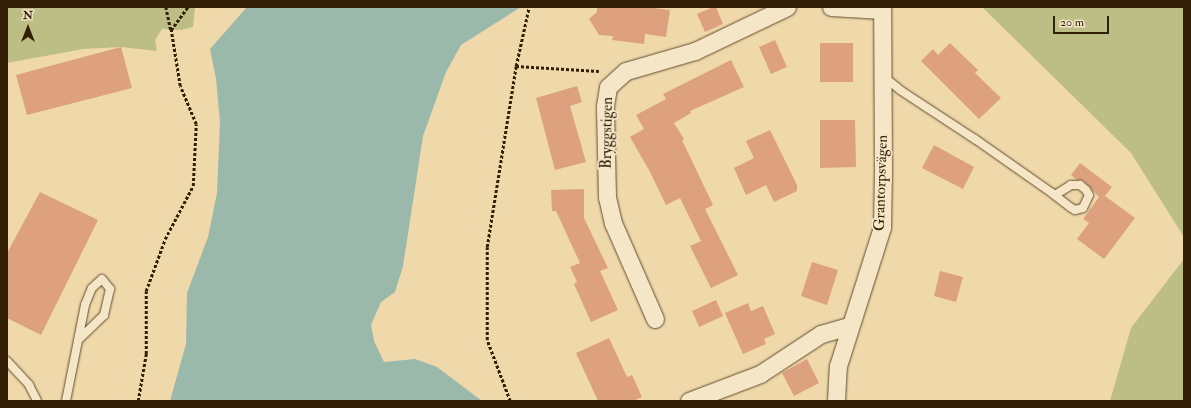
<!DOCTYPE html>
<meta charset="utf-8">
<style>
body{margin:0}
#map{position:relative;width:1191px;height:408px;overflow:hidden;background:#efd8aa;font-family:"IM FELL Double Pica",serif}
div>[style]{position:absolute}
.green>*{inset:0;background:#bdbe86}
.water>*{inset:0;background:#9ab9ab}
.building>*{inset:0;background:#dda17f}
.path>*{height:2.5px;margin-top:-1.25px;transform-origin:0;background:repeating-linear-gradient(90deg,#321f05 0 3px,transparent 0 5px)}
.roads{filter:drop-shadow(0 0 1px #614d2e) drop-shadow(0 0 1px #614d2e)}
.lane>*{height:8px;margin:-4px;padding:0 4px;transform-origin:4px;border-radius:4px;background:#f5e6c8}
.street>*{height:17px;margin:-8.5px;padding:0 8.5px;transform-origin:8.5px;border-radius:8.5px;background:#f5e6c8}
span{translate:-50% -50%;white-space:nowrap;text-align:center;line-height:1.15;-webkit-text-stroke:3.5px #f5e6c8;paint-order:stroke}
.street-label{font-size:15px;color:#321f05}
.frame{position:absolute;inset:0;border:8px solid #321f05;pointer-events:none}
.north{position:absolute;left:8px;top:8px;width:40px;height:40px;-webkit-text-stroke:3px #f5e6c8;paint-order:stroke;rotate:0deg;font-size:11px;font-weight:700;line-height:16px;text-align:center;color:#321f05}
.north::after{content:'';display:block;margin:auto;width:14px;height:18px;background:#321f05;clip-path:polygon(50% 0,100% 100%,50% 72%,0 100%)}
.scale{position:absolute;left:1053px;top:16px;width:56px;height:18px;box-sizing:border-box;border:2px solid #321f05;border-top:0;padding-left:5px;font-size:12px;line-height:14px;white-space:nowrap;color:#321f05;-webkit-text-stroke:3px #f5e6c8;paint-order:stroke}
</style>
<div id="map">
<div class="green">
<i style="clip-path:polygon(7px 7px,195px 7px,193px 27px,181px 30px,162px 29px,155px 40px,157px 51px,121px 47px,83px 49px,7px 63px)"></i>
<i style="clip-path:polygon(982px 7px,1184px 7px,1184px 237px,1131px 153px)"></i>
<i style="clip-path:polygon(1184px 259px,1184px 401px,1110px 401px,1131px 328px)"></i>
</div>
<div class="water">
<i style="clip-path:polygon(247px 7px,521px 7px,461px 45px,446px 72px,423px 136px,403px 266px,395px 292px,381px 302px,371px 325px,374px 341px,384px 362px,415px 359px,437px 367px,482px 401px,170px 401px,186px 344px,187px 293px,208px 237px,217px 193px,220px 122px,216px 79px,210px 49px)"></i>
</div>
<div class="building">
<i style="clip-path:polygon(597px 7px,645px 7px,670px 10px,666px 37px,645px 34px,644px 44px,612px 40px,613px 36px,599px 35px,589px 19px,597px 12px)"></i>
<i style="clip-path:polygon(713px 7px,716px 7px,723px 24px,705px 32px,697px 14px)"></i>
<i style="clip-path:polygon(775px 40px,787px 67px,771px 74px,759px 47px)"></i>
<i style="clip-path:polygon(820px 43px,853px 43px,853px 82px,820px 82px)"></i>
<i style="clip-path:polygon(950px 43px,978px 70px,975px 73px,1001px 98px,979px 119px,921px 61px,933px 49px,938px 55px)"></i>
<i style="clip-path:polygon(121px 47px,132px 88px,27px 115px,16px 75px)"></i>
<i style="clip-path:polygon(731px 60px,744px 87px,690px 111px,691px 113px,674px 123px,684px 139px,682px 140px,713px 205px,705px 209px,738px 275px,711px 288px,690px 246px,701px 241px,680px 198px,666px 205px,649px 170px,630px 137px,644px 129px,636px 115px,666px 99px,663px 94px)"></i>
<i style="clip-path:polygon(577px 86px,582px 102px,570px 106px,586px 162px,555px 170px,536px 98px)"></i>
<i style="clip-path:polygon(820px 120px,855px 120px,856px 167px,820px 168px)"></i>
<i style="clip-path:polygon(770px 130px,797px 185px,797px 191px,774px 202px,766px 185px,746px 195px,734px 168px,754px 158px,746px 141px)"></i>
<i style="clip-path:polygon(934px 145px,974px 167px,963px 189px,922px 168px)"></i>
<i style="clip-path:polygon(1080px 163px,1112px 187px,1105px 196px,1135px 218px,1104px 259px,1077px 239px,1089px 223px,1083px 219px,1099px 197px,1084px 181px,1077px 180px,1071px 175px)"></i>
<i style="clip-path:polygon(584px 189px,584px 218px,608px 268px,600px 271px,618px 310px,591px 322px,574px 284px,577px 282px,570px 267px,580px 263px,556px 211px,552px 211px,551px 190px)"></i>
<i style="clip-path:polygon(40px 192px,98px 220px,41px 335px,7px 318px,7px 253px)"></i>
<i style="clip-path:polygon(812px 262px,838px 270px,827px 305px,801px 296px)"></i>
<i style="clip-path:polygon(940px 271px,963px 277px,956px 302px,934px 296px)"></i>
<i style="clip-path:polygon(716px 300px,723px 316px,699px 327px,692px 311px)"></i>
<i style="clip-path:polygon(748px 303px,751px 311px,763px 306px,775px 334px,764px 339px,766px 344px,743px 354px,725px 313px)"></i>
<i style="clip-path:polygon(609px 338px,627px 377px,632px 375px,642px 397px,633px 401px,598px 401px,576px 353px)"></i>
<i style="clip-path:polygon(807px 359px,819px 383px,794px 396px,782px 373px)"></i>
</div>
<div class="path">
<i style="left:166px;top:7px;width:24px;rotate:78deg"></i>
<i style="left:516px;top:66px;width:83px;rotate:3.4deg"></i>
<i style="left:138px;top:401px;width:48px;rotate:-80.3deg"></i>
<i style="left:146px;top:354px;width:63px;rotate:-90deg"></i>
<i style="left:146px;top:291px;width:55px;rotate:-69.9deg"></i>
<i style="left:165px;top:239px;width:60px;rotate:-62.2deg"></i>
<i style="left:193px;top:186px;width:62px;rotate:-87.2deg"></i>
<i style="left:196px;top:124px;width:41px;rotate:-112.8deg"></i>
<i style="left:180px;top:86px;width:57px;rotate:-99.1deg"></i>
<i style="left:171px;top:30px;width:29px;rotate:-54deg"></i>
<i style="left:510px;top:401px;width:65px;rotate:-110.7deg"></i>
<i style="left:487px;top:340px;width:93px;rotate:-90deg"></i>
<i style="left:487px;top:247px;width:183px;rotate:-80.9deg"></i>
<i style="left:516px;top:66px;width:60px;rotate:-77.6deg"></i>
</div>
<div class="roads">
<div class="lane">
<i style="left:883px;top:76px;width:22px;rotate:39deg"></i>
<i style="left:900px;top:90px;width:90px;rotate:33.2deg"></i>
<i style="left:975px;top:139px;width:94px;rotate:35deg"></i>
<i style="left:1052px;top:193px;width:23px;rotate:38deg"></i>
<i style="left:1070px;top:207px;width:6px;rotate:31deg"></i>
<i style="left:1075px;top:210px;width:8px;rotate:-14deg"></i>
<i style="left:1083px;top:208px;width:14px;rotate:-65deg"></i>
<i style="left:1089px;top:195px;width:6px;rotate:-121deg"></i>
<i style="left:1086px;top:190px;width:8px;rotate:-140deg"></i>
<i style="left:1080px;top:185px;width:9px;rotate:180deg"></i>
<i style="left:1071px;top:185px;width:19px;rotate:148deg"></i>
<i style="left:7px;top:361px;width:33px;rotate:47deg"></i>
<i style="left:29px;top:385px;width:18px;rotate:63deg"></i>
<i style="left:66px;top:401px;width:98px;rotate:-78.8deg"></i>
<i style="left:85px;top:305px;width:18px;rotate:-68deg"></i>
<i style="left:92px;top:288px;width:13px;rotate:-42deg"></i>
<i style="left:102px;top:279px;width:13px;rotate:51deg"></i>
<i style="left:110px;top:289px;width:27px;rotate:103deg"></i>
<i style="left:104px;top:315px;width:35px;rotate:136deg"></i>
</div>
<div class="street">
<i style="left:831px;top:7px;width:51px;rotate:3.4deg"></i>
<i style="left:655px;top:319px;width:105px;rotate:-113.6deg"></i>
<i style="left:613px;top:223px;width:27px;rotate:-103deg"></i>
<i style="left:607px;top:197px;width:91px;rotate:-91.3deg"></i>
<i style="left:605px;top:106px;width:19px;rotate:-81deg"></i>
<i style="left:608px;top:87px;width:24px;rotate:-42deg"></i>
<i style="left:626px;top:71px;width:72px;rotate:-16.2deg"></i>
<i style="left:695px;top:51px;width:102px;rotate:-25.6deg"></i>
<i style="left:689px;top:401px;width:76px;rotate:-20.8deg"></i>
<i style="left:760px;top:374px;width:73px;rotate:-33.3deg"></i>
<i style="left:821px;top:334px;width:29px;rotate:-16deg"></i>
<i style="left:836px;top:401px;width:35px;rotate:-87deg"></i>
<i style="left:838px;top:366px;width:146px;rotate:-72.4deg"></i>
<i style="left:882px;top:227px;width:56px;rotate:-89deg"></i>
<i style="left:883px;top:171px;width:164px;rotate:-90.3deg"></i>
</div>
</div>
<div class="street-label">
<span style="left:607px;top:133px;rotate:-89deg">Bryggstigen</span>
<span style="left:881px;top:183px;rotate:-88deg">Grantorpsvägen</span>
</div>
<div class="frame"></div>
<div class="north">N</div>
<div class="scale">20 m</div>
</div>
